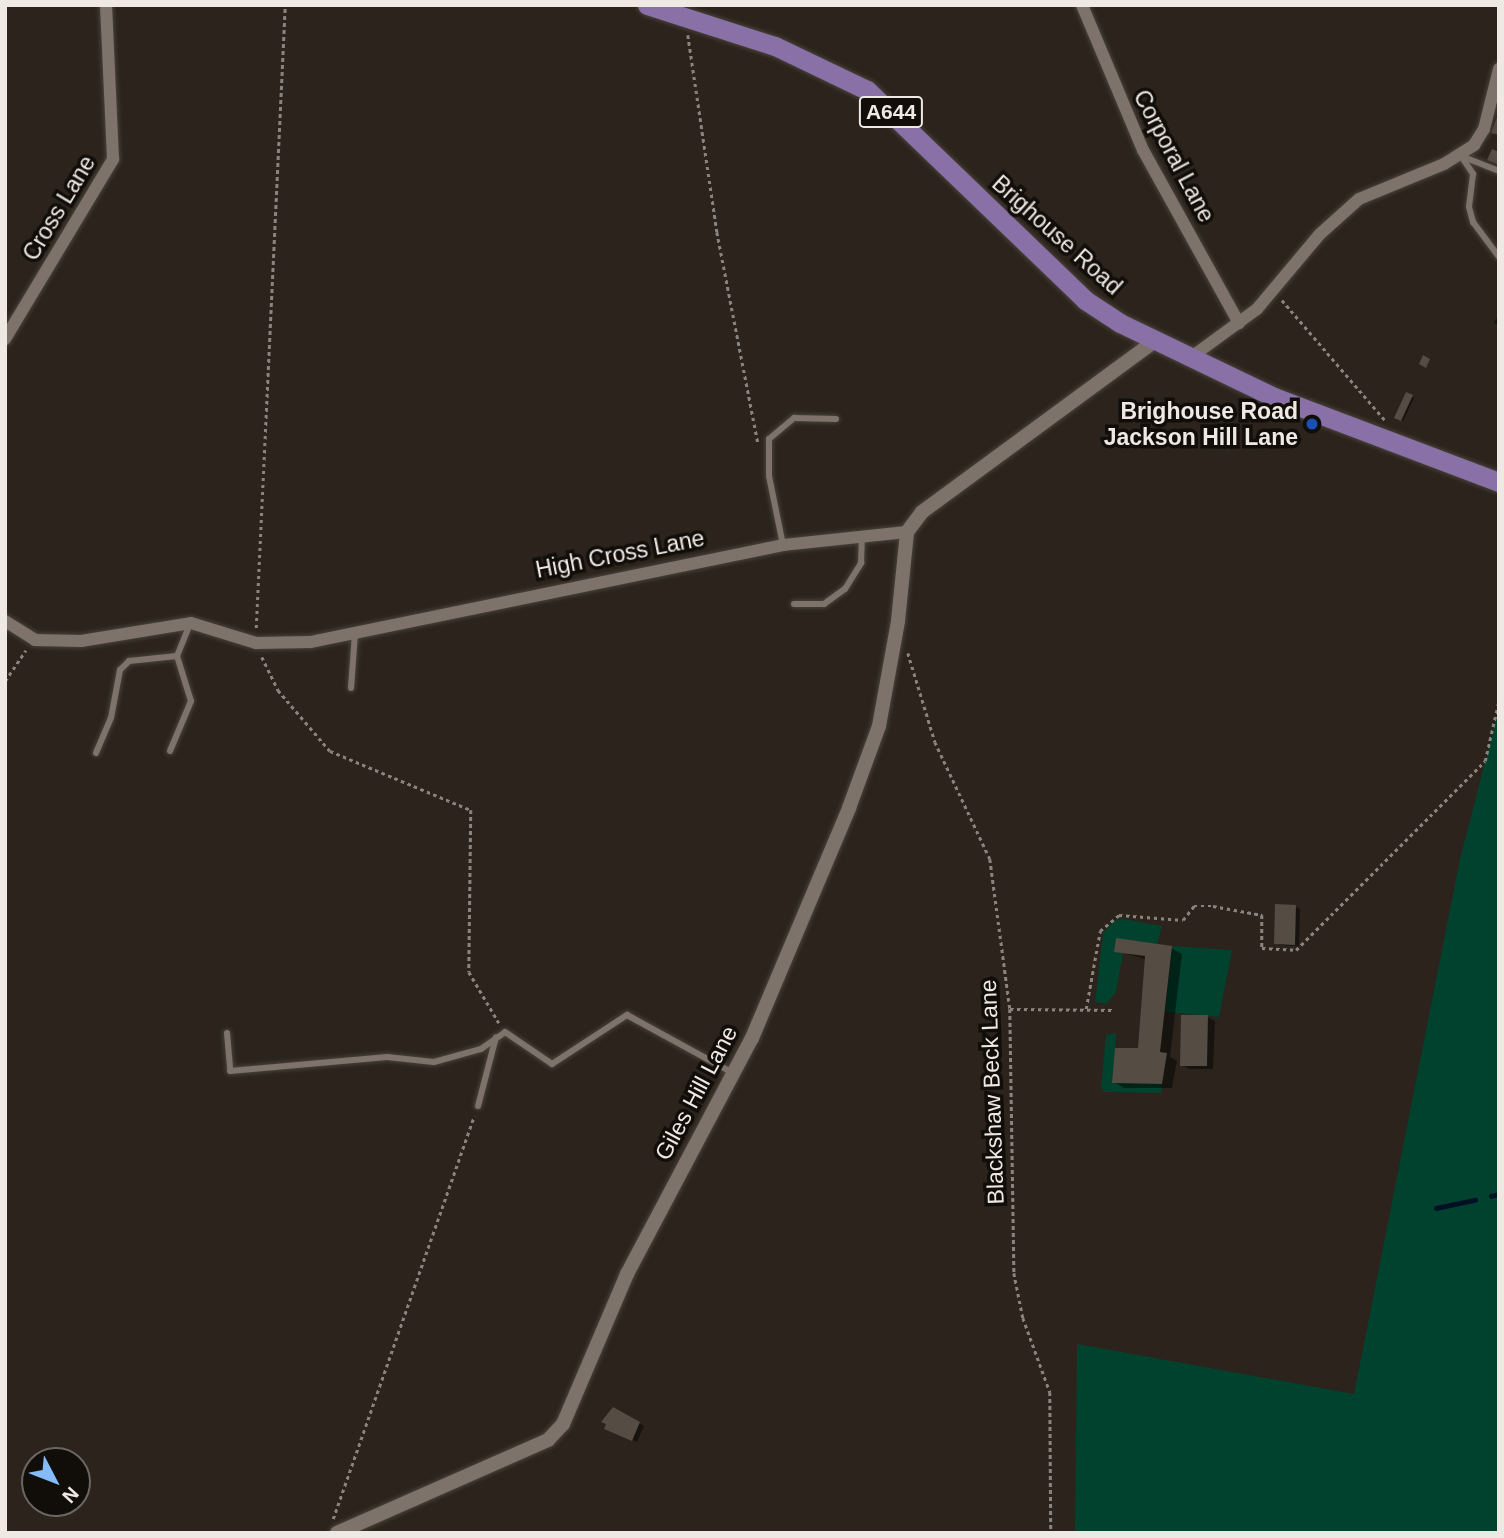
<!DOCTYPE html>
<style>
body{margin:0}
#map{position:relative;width:1504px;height:1538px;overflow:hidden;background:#2c241c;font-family:Helvetica,sans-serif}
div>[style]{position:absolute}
.green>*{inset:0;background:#00422d}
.shadow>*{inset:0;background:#0007}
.stream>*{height:4.5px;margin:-2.25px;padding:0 2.25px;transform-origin:2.25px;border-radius:2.25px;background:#001125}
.building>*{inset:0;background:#554c43}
.path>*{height:2.5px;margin-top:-1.25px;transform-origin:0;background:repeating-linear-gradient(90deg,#8b837d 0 3.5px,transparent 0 7px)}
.roads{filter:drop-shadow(0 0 2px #49423b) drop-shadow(0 0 2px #49423b)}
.service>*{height:6px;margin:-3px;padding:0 3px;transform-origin:3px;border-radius:3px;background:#7d736a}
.minor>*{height:12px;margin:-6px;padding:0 6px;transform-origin:6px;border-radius:6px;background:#7d736a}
.tertiary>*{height:14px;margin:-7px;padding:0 7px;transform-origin:7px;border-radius:7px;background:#7d736a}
.primary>*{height:19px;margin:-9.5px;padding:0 9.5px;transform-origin:9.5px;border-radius:9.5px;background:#8971a8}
.dots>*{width:19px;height:19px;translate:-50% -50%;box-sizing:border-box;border:4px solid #110e0a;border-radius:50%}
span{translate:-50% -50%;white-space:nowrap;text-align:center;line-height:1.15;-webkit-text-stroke:7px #110e0a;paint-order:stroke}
.shield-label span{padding:2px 5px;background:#110e0a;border:2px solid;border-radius:5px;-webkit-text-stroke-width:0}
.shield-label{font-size:21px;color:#efe9e4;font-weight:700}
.street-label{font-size:23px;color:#efe9e4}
.poi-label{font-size:23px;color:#efe9e4;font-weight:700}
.right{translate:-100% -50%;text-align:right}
.frame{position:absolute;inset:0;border:7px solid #efe9e4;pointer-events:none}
.north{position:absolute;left:21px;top:1447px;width:70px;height:70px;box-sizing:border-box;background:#110e0a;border:2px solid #6a6661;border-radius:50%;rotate:132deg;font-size:19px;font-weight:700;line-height:28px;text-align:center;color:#efe9e4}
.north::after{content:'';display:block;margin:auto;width:24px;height:32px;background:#86bbfb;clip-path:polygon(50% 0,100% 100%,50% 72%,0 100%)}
</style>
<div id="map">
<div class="green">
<i style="clip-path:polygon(1499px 708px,1499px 1533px,1075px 1533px,1077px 1344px,1354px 1394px,1460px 859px)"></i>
<i style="clip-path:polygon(1123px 919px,1162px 926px,1157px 944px,1116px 939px,1114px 952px,1123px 953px,1116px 992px,1106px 1004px,1095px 1002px,1103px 933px,1114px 921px)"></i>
<i style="clip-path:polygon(1172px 946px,1232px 950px,1219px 1017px,1165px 1012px)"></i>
<i style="clip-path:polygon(1116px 1033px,1113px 1083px,1162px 1084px,1161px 1093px,1104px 1092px,1101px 1087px,1106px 1035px)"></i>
</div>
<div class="shadow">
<i style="clip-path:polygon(1499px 314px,1499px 325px,1494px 323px)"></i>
<i style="clip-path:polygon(1407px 394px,1414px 398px,1403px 421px,1396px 417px)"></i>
<i style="clip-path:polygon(1296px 907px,1300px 909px,1299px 946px,1280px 945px,1275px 943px)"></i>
<i style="clip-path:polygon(1171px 948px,1182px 954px,1170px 1057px,1177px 1061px,1172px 1088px,1124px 1088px,1114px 1082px,1139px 1050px,1146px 959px,1116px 951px)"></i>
<i style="clip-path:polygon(1207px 1017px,1215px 1021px,1213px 1069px,1189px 1069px,1182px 1065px)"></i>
<i style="clip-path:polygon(614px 1409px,644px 1426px,637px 1442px,610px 1431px)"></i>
</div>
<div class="stream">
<i style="left:1491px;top:1196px;width:8px;rotate:-14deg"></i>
<i style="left:1436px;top:1208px;width:40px;rotate:-12deg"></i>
</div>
<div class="building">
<i style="clip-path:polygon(1499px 112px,1499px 135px,1491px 133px)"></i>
<i style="clip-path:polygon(1492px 149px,1499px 152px,1499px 165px,1487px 160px)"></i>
<i style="clip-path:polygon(1423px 355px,1430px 359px,1426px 368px,1419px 364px)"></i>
<i style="clip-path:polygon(1406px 392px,1413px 395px,1401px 421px,1394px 418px)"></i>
<i style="clip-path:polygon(1275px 904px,1296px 905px,1295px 945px,1274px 944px)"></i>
<i style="clip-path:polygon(1116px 938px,1172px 946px,1160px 1052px,1167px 1053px,1162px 1084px,1112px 1083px,1115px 1048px,1138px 1048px,1145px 956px,1114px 952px)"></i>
<i style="clip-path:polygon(1181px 1015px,1208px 1015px,1207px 1066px,1180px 1066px)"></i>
<i style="clip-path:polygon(613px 1407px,640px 1422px,632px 1441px,604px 1429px,606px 1424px,601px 1422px)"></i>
</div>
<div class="path">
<i style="left:688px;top:35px;width:199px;rotate:81.6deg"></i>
<i style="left:717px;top:232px;width:214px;rotate:79deg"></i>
<i style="left:1282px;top:300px;width:158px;rotate:49.4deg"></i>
<i style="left:256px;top:628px;width:624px;rotate:-87.33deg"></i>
<i style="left:908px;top:653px;width:93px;rotate:73.1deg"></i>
<i style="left:935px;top:742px;width:129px;rotate:64.8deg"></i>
<i style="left:990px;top:859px;width:151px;rotate:82.4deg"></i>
<i style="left:1010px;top:1009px;width:264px;rotate:89.1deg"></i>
<i style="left:1014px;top:1273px;width:46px;rotate:78.7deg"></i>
<i style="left:1023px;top:1318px;width:79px;rotate:70deg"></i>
<i style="left:1050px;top:1392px;width:141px;rotate:89.6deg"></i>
<i style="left:262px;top:657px;width:37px;rotate:64deg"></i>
<i style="left:278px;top:690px;width:80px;rotate:49.6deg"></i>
<i style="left:330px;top:751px;width:153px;rotate:22.7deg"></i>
<i style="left:471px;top:810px;width:162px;rotate:90.7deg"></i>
<i style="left:469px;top:972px;width:59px;rotate:59.5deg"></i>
<i style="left:5px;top:681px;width:37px;rotate:-56deg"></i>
<i style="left:1010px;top:1009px;width:103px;rotate:0.6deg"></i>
<i style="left:1086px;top:1009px;width:79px;rotate:-79.8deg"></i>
<i style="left:1100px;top:931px;width:25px;rotate:-40deg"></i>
<i style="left:1119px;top:915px;width:64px;rotate:4.5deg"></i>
<i style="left:1183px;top:920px;width:18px;rotate:-52deg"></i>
<i style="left:1194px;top:906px;width:19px"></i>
<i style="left:1213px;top:906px;width:50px;rotate:10.4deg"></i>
<i style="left:1262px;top:915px;width:33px;rotate:90deg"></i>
<i style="left:1262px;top:948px;width:34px;rotate:3deg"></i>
<i style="left:1296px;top:950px;width:267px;rotate:-45deg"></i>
<i style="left:1485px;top:761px;width:63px;rotate:-77.1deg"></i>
<i style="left:333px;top:1519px;width:427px;rotate:-70.7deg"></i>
</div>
<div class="roads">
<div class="service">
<i style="left:1461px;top:156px;width:22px;rotate:56deg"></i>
<i style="left:1473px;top:174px;width:33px;rotate:97deg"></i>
<i style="left:1469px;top:207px;width:16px;rotate:75deg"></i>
<i style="left:1473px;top:222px;width:44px;rotate:53.4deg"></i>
<i style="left:1461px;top:156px;width:41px;rotate:21.5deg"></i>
<i style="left:783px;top:545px;width:70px;rotate:-101.5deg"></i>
<i style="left:769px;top:476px;width:37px;rotate:-90deg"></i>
<i style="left:769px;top:439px;width:33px;rotate:-40deg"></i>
<i style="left:794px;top:418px;width:42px;rotate:1.4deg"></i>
<i style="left:794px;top:604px;width:30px"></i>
<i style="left:824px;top:604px;width:26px;rotate:-36deg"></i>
<i style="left:845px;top:589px;width:31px;rotate:-58deg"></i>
<i style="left:861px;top:563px;width:25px;rotate:-88deg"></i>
<i style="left:351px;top:688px;width:54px;rotate:-85.8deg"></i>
<i style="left:170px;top:751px;width:54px;rotate:-67.2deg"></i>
<i style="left:191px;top:701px;width:47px;rotate:-107.3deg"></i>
<i style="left:96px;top:753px;width:38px;rotate:-67deg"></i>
<i style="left:111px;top:718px;width:49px;rotate:-79.4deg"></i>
<i style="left:120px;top:670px;width:13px;rotate:-45deg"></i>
<i style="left:129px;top:661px;width:48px;rotate:-5.9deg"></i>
<i style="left:177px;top:656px;width:35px;rotate:-68deg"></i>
<i style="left:227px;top:1033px;width:38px;rotate:85deg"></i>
<i style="left:230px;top:1071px;width:158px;rotate:-5.1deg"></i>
<i style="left:387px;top:1057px;width:47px;rotate:6.1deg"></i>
<i style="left:434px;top:1062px;width:49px;rotate:-15.5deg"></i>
<i style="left:481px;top:1049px;width:29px;rotate:-35deg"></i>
<i style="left:505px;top:1032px;width:57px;rotate:34.2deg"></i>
<i style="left:552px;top:1064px;width:90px;rotate:-33.2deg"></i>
<i style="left:627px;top:1015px;width:121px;rotate:28.7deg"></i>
<i style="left:478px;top:1106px;width:71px;rotate:-75.4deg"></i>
</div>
<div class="minor">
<i style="left:1082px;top:5px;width:157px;rotate:67.2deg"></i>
<i style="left:1143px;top:150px;width:198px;rotate:61deg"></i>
<i style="left:5px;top:339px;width:210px;rotate:-59deg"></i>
<i style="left:113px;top:159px;width:154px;rotate:-92.6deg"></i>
<i style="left:1190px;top:358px;width:83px;rotate:-36.2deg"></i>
<i style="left:1257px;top:309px;width:98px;rotate:-50deg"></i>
<i style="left:1320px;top:234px;width:52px;rotate:-41.9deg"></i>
<i style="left:1359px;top:199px;width:92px;rotate:-22.4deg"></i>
<i style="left:1444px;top:164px;width:36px;rotate:-32deg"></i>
<i style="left:1474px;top:145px;width:19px;rotate:-58deg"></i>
<i style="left:1484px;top:129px;width:62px;rotate:-76deg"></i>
<i style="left:5px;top:621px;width:36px;rotate:32deg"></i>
<i style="left:35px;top:640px;width:46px;rotate:1.2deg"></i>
<i style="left:81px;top:641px;width:111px;rotate:-9.3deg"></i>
<i style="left:191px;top:623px;width:68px;rotate:17.1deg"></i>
<i style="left:256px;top:643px;width:55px;rotate:-1deg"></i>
<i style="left:311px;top:642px;width:482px;rotate:-11.6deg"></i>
<i style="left:783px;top:545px;width:125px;rotate:-6deg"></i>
</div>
<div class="tertiary">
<i style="left:337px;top:1533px;width:231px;rotate:-23.8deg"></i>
<i style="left:548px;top:1440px;width:22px;rotate:-47deg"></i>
<i style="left:563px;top:1424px;width:163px;rotate:-66.9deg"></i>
<i style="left:627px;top:1274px;width:267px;rotate:-62.1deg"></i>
<i style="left:752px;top:1038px;width:250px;rotate:-67.1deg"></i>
<i style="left:849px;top:808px;width:87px;rotate:-69.9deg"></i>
<i style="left:879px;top:726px;width:107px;rotate:-79.7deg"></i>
<i style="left:898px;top:621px;width:89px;rotate:-84.2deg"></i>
<i style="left:907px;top:532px;width:25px;rotate:-53deg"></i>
<i style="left:922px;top:512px;width:289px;rotate:-36.3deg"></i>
</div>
<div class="primary">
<i style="left:647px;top:5px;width:134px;rotate:17.8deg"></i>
<i style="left:775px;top:46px;width:102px;rotate:25.6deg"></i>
<i style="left:867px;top:90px;width:303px;rotate:43.9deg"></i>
<i style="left:1085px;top:300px;width:42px;rotate:33.3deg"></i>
<i style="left:1120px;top:323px;width:171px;rotate:25.7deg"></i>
<i style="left:1274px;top:397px;width:241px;rotate:20.7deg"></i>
</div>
</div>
<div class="dots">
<i style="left:1312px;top:424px;background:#1a4fb4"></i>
</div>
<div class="shield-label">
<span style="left:891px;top:112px">A644</span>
</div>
<div class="street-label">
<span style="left:1174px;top:156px;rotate:62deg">Corporal Lane</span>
<span style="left:59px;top:208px;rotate:-59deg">Cross Lane</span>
<span style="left:1057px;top:235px;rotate:42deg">Brighouse Road</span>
<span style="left:620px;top:554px;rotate:-11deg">High Cross Lane</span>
<span style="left:992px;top:1092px;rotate:-92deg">Blackshaw Beck Lane</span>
<span style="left:696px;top:1093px;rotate:-62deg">Giles Hill Lane</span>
</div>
<div class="poi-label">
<span class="right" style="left:1298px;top:424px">Brighouse Road<br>Jackson Hill Lane</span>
</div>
<div class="frame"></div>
<div class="north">N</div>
</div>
